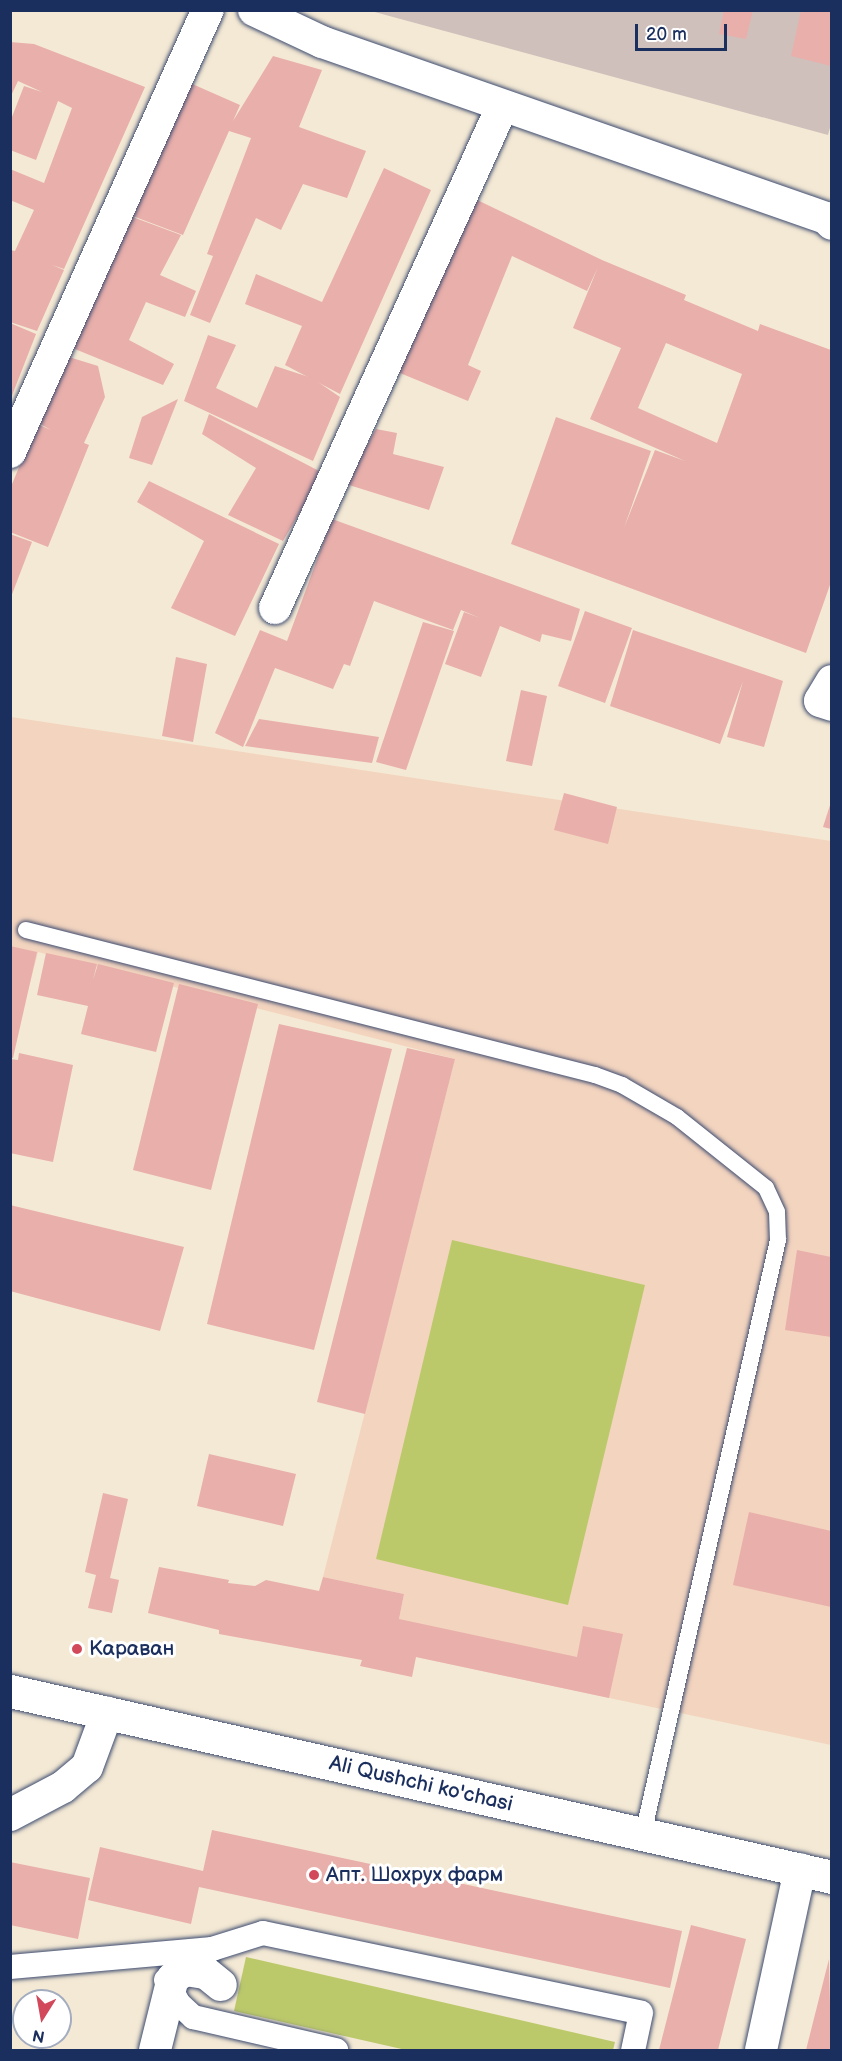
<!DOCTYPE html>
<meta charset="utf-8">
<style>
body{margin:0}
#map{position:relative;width:842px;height:2061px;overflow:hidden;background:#f4e9d4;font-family:"Balsamiq Sans",sans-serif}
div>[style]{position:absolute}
.built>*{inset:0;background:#f3d4bf}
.industrial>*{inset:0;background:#cfc0bb}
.green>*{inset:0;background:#bcc96b}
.building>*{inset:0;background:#e9afab}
.roads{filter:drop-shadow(0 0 2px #3c4b70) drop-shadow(0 0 2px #3c4b70)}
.service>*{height:16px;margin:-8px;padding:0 8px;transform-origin:8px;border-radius:8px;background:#fff}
.pedestrian>*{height:24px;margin:-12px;padding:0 12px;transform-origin:12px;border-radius:12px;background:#fff}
.minor>*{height:32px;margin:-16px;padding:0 16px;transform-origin:16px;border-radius:16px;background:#fff}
.secondary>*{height:33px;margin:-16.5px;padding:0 16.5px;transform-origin:16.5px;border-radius:16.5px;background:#fff}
.dots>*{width:16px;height:16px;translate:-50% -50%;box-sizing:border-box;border:3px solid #fff;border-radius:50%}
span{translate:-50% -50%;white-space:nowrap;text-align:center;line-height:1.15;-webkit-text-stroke:6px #fff;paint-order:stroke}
.poi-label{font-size:21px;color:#1b2f5e}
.left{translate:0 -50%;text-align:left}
.street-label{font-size:21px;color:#1b2f5e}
.frame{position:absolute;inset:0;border:12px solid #1b2f5e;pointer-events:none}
.north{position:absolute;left:12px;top:1989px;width:60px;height:60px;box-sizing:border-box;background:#fff;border:2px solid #a4acbf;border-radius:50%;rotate:191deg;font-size:16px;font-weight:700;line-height:24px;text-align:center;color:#1b2f5e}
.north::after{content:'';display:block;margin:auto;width:21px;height:27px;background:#d1495b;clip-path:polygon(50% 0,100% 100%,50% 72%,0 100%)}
.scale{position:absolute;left:635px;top:24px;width:92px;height:27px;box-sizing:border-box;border:3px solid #1b2f5e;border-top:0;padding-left:8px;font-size:18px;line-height:21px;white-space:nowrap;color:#1b2f5e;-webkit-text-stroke:4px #fff;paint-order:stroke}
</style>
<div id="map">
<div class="built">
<i style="clip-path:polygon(11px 717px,831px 841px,831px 1745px,416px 1657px,399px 1619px,404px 1594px,323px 1577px,455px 1059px,38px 952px,11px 1057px)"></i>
</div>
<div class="industrial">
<i style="clip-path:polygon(371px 11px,831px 11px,831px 124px,828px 135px)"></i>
</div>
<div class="green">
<i style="clip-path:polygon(452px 1240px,645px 1285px,568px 1605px,376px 1559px)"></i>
<i style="clip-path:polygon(246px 1957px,615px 2042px,613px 2050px,406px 2050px,234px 2011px)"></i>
</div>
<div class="building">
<i style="clip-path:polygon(724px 10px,753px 10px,746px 39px,719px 34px)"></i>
<i style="clip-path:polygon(801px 10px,831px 10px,831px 66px,791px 56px)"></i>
<i style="clip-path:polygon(10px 42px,34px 44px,145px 87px,64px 269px,52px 265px,64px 270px,37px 331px,10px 322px,10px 250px,15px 251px,34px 210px,10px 200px,10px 169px,44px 183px,72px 108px,58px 101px,36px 160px,10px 150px,10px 122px,24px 86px,42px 92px,18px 81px,10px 98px)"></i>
<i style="clip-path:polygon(273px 56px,322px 70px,299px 127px,366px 151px,347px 198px,303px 184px,281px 230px,256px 218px,210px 323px,190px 315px,213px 256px,207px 254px,251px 138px,229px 131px,183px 235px,130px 215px,190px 83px,240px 105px,233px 121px)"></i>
<i style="clip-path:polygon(384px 168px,431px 190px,340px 394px,285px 365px,302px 326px,245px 304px,256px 274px,322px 302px)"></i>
<i style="clip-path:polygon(evenodd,473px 198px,602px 260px,686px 295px,684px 300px,758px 331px,760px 324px,831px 350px,831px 582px,806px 653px,511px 544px,556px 417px,651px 451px,624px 528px,655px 450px,685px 461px,590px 419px,621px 348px,573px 328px,598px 267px,587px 291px,512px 256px,468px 365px,481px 371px,468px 401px,395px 371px,473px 198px,666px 343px,742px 374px,717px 443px,638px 408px,666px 343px)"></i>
<i style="clip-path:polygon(130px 216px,181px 235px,160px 275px,196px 291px,185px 317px,146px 302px,129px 340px,174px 364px,163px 385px,70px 347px)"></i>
<i style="clip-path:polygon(10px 323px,36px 334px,11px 398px,10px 398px)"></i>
<i style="clip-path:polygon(208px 335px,236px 345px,216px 388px,257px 408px,275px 366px,312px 378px,340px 397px,313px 461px,184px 401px)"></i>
<i style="clip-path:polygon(69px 357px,98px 366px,105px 397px,84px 443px,89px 445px,48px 547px,10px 532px,10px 489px,37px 424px,51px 430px,40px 424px)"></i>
<i style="clip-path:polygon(178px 399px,152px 465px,129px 458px,142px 417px)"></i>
<i style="clip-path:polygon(209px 414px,323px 473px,283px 541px,228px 515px,256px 468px,202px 434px)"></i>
<i style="clip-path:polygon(376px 429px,397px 433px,393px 454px,444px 467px,429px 510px,349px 485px,354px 452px,361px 456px)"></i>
<i style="clip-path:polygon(149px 481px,279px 544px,235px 636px,171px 608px,204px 541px,137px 502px)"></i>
<i style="clip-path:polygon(332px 519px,580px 609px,571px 641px,542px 634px,540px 642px,500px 626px,481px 677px,445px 664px,464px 612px,480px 618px,461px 610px,453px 630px,374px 601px,350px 666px,344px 664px,333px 689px,275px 668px,243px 747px,215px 733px,260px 630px,287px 641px)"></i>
<i style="clip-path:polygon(10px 534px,32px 542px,11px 597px,10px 597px)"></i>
<i style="clip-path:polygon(585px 611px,632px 628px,605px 703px,558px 686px)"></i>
<i style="clip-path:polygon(423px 622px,454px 631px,406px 770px,376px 762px)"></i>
<i style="clip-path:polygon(633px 630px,783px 681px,764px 747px,727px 737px,743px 681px,720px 744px,610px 706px)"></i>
<i style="clip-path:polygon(176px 657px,207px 664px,193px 742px,162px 736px)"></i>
<i style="clip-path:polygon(521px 690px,547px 696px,532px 766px,506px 761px)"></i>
<i style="clip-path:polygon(259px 719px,379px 737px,372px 763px,245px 746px)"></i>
<i style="clip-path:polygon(564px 793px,617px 807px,608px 844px,554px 830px)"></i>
<i style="clip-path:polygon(831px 802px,831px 829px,823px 827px)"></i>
<i style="clip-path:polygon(10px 946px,37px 952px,13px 1058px,10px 1057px)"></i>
<i style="clip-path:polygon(46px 953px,97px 964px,93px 980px,98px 964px,174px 983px,156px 1052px,81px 1034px,88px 1006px,37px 995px)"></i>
<i style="clip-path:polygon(179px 984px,258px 1004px,211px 1190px,133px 1170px)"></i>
<i style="clip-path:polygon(279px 1024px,392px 1049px,314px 1350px,207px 1324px)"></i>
<i style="clip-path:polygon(407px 1048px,455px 1059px,365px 1414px,317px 1402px)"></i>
<i style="clip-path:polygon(19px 1053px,73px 1065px,53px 1162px,10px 1153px,10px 1059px,18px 1060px)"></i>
<i style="clip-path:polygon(10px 1205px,184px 1247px,160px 1331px,10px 1291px)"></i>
<i style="clip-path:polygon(797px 1250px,831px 1257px,831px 1337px,785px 1330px)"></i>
<i style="clip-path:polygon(209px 1454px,296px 1474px,283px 1526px,197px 1506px)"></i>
<i style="clip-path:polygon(103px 1493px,128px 1499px,110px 1578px,119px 1580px,112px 1613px,88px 1608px,96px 1575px,85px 1572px)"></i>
<i style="clip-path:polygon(749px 1512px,831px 1531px,831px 1607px,733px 1585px)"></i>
<i style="clip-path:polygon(159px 1567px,229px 1580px,228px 1583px,255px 1586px,266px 1580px,319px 1591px,323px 1577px,404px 1594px,399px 1619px,577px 1657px,583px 1626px,623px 1634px,609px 1698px,416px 1657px,412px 1677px,360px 1666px,362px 1660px,219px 1634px,219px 1630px,148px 1613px)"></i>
<i style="clip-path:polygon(212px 1830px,682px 1931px,670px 1988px,199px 1887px,191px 1924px,88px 1900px,100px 1847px,203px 1871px)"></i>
<i style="clip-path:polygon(10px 1862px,90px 1878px,78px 1939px,10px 1925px)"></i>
<i style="clip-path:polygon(691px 1925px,746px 1939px,718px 2050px,659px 2050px)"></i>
<i style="clip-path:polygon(829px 1959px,831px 2050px,806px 2050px)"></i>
</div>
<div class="roads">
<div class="service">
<i style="left:26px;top:930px;width:587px;rotate:14.3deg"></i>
<i style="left:595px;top:1075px;width:29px;rotate:20deg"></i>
<i style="left:622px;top:1085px;width:64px;rotate:30.2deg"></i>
<i style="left:677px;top:1117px;width:114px;rotate:38.6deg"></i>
<i style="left:766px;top:1188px;width:26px;rotate:65deg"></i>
<i style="left:777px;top:1212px;width:28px;rotate:88deg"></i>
<i style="left:778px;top:1240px;width:609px;rotate:102.8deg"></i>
</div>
<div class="pedestrian">
<i style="left:10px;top:1967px;width:203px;rotate:-5.1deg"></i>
<i style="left:212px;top:1949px;width:53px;rotate:-17.4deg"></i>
<i style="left:263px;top:1933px;width:386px;rotate:11.9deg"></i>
<i style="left:641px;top:2013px;width:38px;rotate:102deg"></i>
<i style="left:166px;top:1980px;width:26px;rotate:62deg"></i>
<i style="left:178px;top:2003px;width:21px;rotate:43deg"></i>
<i style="left:193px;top:2017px;width:147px;rotate:13deg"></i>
</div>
<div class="minor">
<i style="left:254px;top:10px;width:75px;rotate:25.2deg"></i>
<i style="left:322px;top:42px;width:534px;rotate:19.25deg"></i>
<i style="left:826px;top:218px;width:8px;rotate:45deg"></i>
<i style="left:10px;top:452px;width:484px;rotate:-65.9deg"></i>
<i style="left:275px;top:608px;width:550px;rotate:-65.63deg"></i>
<i style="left:832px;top:681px;width:23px;rotate:121deg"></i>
<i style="left:820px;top:701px;width:13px;rotate:18deg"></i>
<i style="left:10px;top:1815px;width:60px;rotate:-27.8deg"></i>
<i style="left:63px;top:1787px;width:31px;rotate:-40deg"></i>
<i style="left:87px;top:1767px;width:58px;rotate:-69.7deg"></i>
<i style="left:155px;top:2050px;width:74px;rotate:-76deg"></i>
<i style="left:173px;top:1978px;width:15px;rotate:-32deg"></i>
<i style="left:186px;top:1970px;width:20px;rotate:9deg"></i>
<i style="left:206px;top:1973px;width:19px;rotate:39deg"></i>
<i style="left:761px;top:2050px;width:185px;rotate:-77.8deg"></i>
</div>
<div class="secondary">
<i style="left:10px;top:1691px;width:843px;rotate:12.75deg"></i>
</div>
</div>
<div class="dots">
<i style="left:77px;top:1649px;background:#d1495b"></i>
<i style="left:314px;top:1875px;background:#d1495b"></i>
</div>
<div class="poi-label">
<span class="left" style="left:89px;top:1649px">Караван</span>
<span class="left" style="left:326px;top:1875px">Апт. Шохрух фарм</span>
</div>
<div class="street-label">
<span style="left:421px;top:1784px;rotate:13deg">Ali Qushchi ko'chasi</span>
</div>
<div class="frame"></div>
<div class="north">N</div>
<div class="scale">20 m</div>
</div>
